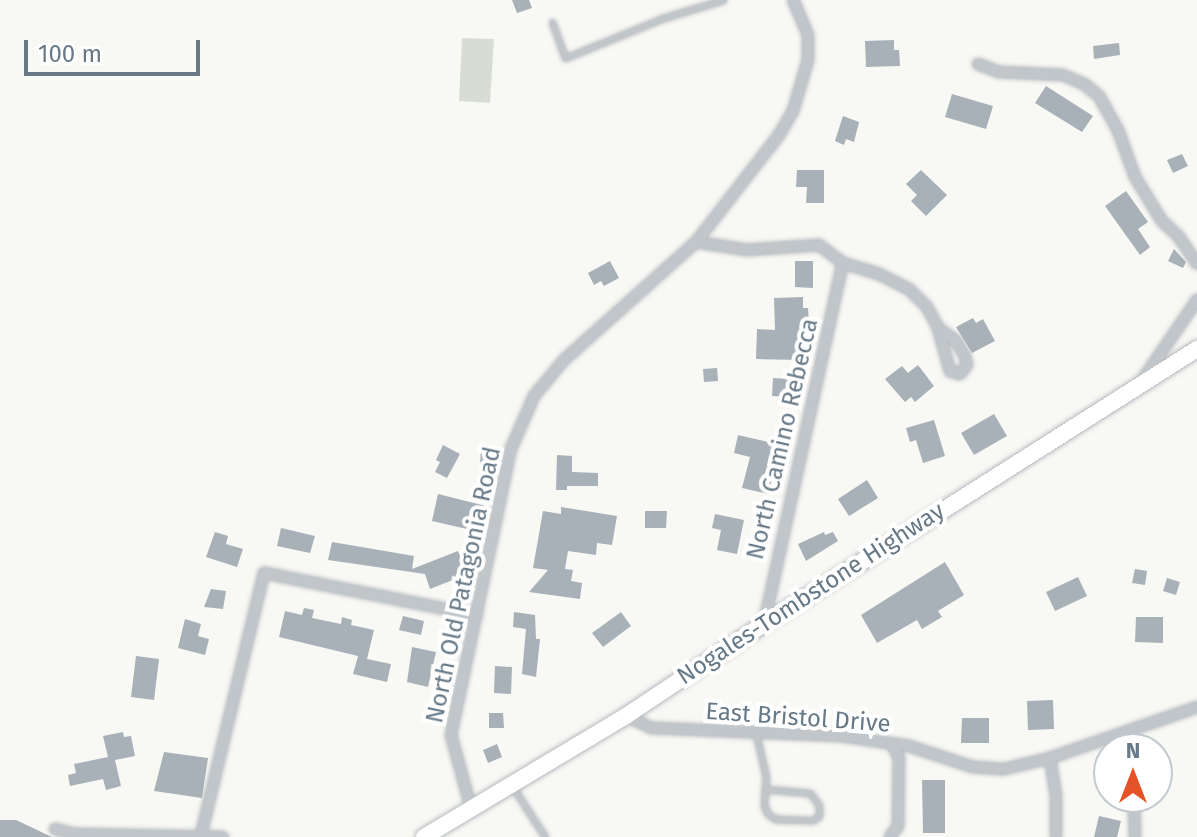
<!DOCTYPE html>
<style>
body{margin:0}
#map{position:relative;width:1197px;height:837px;overflow:hidden;background:#f8f8f5;font-family:"Fira Sans",sans-serif}
div>[style]{position:absolute}
.green>*{inset:0;background:#d8ddd4}
.building>*{inset:0;background:#a8b1b7}
.roads{filter:drop-shadow(0 0 2px #b5babe) drop-shadow(0 0 2px #b5babe)}
.lane>*{height:5px;margin:-2.5px;padding:0 2.5px;transform-origin:2.5px;border-radius:2.5px;background:#c1c6ca}
.street>*{height:10px;margin:-5px;padding:0 5px;transform-origin:5px;border-radius:5px;background:#c1c6ca}
.primary>*{height:16px;margin:-8px;padding:0 8px;transform-origin:8px;border-radius:8px;background:#fff}
span{translate:-50% -50%;white-space:nowrap;text-align:center;line-height:1.15;-webkit-text-stroke:8px #fff;paint-order:stroke}
.street-label{font-size:24px;color:#677987}
.north{position:absolute;left:1093px;top:733px;width:80px;height:80px;box-sizing:border-box;background:#fff;border:2px solid #c2c9cf;border-radius:50%;rotate:0deg;font-size:22px;font-weight:700;line-height:32px;text-align:center;color:#677987}
.north::after{content:'';display:block;margin:auto;width:28px;height:36px;background:#e65227;clip-path:polygon(50% 0,100% 100%,50% 72%,0 100%)}
.scale{position:absolute;left:24px;top:40px;width:176px;height:36px;box-sizing:border-box;border:4px solid #677987;border-top:0;padding-left:10px;font-size:24px;line-height:28px;white-space:nowrap;color:#677987;-webkit-text-stroke:6px #fff;paint-order:stroke}
</style>
<div id="map">
<div class="green">
<i style="clip-path:polygon(462px 38px,494px 39px,490px 103px,459px 101px)"></i>
</div>
<div class="building">
<i style="clip-path:polygon(512px 0,529px 0,532px 8px,517px 13px)"></i>
<i style="clip-path:polygon(894px 40px,894px 50px,899px 50px,900px 66px,866px 67px,865px 41px)"></i>
<i style="clip-path:polygon(1119px 43px,1120px 55px,1094px 59px,1093px 46px)"></i>
<i style="clip-path:polygon(1046px 86px,1093px 116px,1082px 132px,1035px 103px)"></i>
<i style="clip-path:polygon(952px 94px,993px 106px,986px 129px,945px 117px)"></i>
<i style="clip-path:polygon(843px 116px,859px 122px,854px 142px,846px 139px,844px 145px,835px 141px)"></i>
<i style="clip-path:polygon(1182px 154px,1188px 166px,1173px 173px,1167px 160px)"></i>
<i style="clip-path:polygon(797px 170px,824px 170px,824px 203px,806px 203px,807px 187px,796px 187px)"></i>
<i style="clip-path:polygon(921px 170px,947px 195px,926px 216px,911px 201px,917px 195px,906px 184px)"></i>
<i style="clip-path:polygon(1126px 191px,1148px 222px,1138px 229px,1150px 247px,1140px 255px,1105px 206px)"></i>
<i style="clip-path:polygon(1174px 249px,1186px 262px,1183px 268px,1168px 261px)"></i>
<i style="clip-path:polygon(610px 261px,619px 278px,604px 286px,601px 281px,594px 285px,588px 273px)"></i>
<i style="clip-path:polygon(795px 261px,813px 261px,813px 288px,795px 287px)"></i>
<i style="clip-path:polygon(803px 297px,803px 308px,808px 308px,809px 323px,802px 323px,800px 360px,756px 359px,757px 329px,775px 330px,774px 298px)"></i>
<i style="clip-path:polygon(973px 318px,976px 323px,983px 319px,995px 341px,972px 353px,956px 327px)"></i>
<i style="clip-path:polygon(918px 365px,934px 386px,915px 402px,911px 397px,905px 402px,885px 379px,902px 366px,908px 373px)"></i>
<i style="clip-path:polygon(717px 368px,718px 381px,704px 382px,703px 369px)"></i>
<i style="clip-path:polygon(773px 378px,790px 379px,790px 397px,772px 396px)"></i>
<i style="clip-path:polygon(994px 414px,1007px 436px,974px 455px,961px 433px)"></i>
<i style="clip-path:polygon(934px 420px,945px 456px,923px 463px,916px 440px,910px 442px,906px 428px)"></i>
<i style="clip-path:polygon(738px 435px,781px 445px,768px 494px,742px 488px,750px 457px,734px 453px)"></i>
<i style="clip-path:polygon(443px 445px,460px 454px,447px 478px,435px 472px,440px 462px,436px 460px)"></i>
<i style="clip-path:polygon(481px 448px,495px 449px,494px 466px,480px 465px)"></i>
<i style="clip-path:polygon(557px 455px,572px 456px,572px 472px,598px 473px,598px 486px,567px 486px,567px 490px,556px 490px)"></i>
<i style="clip-path:polygon(867px 480px,878px 498px,849px 516px,838px 499px)"></i>
<i style="clip-path:polygon(438px 494px,486px 506px,480px 532px,432px 521px)"></i>
<i style="clip-path:polygon(561px 507px,617px 516px,612px 545px,597px 543px,596px 555px,568px 551px,565px 569px,573px 570px,571px 581px,582px 583px,580px 599px,529px 592px,548px 570px,533px 568px,543px 511px,561px 514px)"></i>
<i style="clip-path:polygon(645px 511px,667px 511px,666px 528px,645px 528px)"></i>
<i style="clip-path:polygon(715px 514px,744px 520px,737px 554px,717px 550px,721px 530px,712px 528px)"></i>
<i style="clip-path:polygon(281px 528px,315px 536px,310px 553px,277px 546px)"></i>
<i style="clip-path:polygon(215px 532px,228px 536px,226px 544px,243px 549px,237px 567px,206px 557px)"></i>
<i style="clip-path:polygon(824px 532px,825px 535px,833px 532px,838px 541px,806px 561px,798px 544px)"></i>
<i style="clip-path:polygon(332px 542px,414px 556px,412px 569px,458px 551px,468px 574px,430px 589px,425px 574px,328px 560px)"></i>
<i style="clip-path:polygon(945px 562px,964px 595px,938px 611px,942px 617px,922px 629px,917px 620px,877px 643px,861px 615px)"></i>
<i style="clip-path:polygon(1135px 569px,1147px 571px,1145px 585px,1132px 583px)"></i>
<i style="clip-path:polygon(1078px 577px,1087px 596px,1055px 611px,1046px 592px)"></i>
<i style="clip-path:polygon(1167px 578px,1180px 582px,1176px 595px,1163px 591px)"></i>
<i style="clip-path:polygon(211px 589px,226px 591px,223px 609px,204px 607px)"></i>
<i style="clip-path:polygon(304px 608px,314px 610px,312px 618px,341px 624px,342px 617px,352px 620px,351px 625px,374px 630px,367px 659px,391px 664px,387px 682px,353px 674px,358px 656px,279px 637px,285px 611px,302px 615px)"></i>
<i style="clip-path:polygon(514px 612px,535px 615px,536px 639px,540px 639px,536px 677px,522px 674px,526px 629px,513px 627px)"></i>
<i style="clip-path:polygon(621px 612px,631px 626px,603px 647px,592px 633px)"></i>
<i style="clip-path:polygon(403px 616px,424px 621px,421px 635px,399px 630px)"></i>
<i style="clip-path:polygon(1136px 617px,1163px 617px,1163px 643px,1135px 642px)"></i>
<i style="clip-path:polygon(185px 619px,201px 624px,198px 636px,209px 639px,205px 655px,178px 648px)"></i>
<i style="clip-path:polygon(412px 647px,436px 652px,428px 687px,407px 682px)"></i>
<i style="clip-path:polygon(136px 656px,159px 659px,154px 700px,131px 697px)"></i>
<i style="clip-path:polygon(495px 666px,512px 667px,511px 694px,494px 693px)"></i>
<i style="clip-path:polygon(1053px 700px,1054px 729px,1028px 730px,1027px 701px)"></i>
<i style="clip-path:polygon(489px 713px,503px 713px,504px 728px,489px 728px)"></i>
<i style="clip-path:polygon(962px 718px,989px 718px,989px 743px,961px 743px)"></i>
<i style="clip-path:polygon(123px 732px,124px 737px,131px 736px,135px 756px,115px 760px,121px 786px,106px 790px,103px 779px,70px 786px,68px 775px,76px 773px,74px 764px,108px 757px,103px 736px)"></i>
<i style="clip-path:polygon(497px 744px,502px 757px,488px 763px,483px 750px)"></i>
<i style="clip-path:polygon(164px 752px,208px 758px,202px 798px,154px 791px)"></i>
<i style="clip-path:polygon(922px 780px,945px 780px,945px 833px,923px 833px)"></i>
<i style="clip-path:polygon(1099px 816px,1121px 821px,1117px 837px,1094px 837px)"></i>
<i style="clip-path:polygon(0 820px,16px 820px,52px 837px,0 837px)"></i>
</div>
<div class="roads">
<div class="lane">
<i style="left:552px;top:22px;width:38px;rotate:70deg"></i>
<i style="left:565px;top:58px;width:106px;rotate:-22.2deg"></i>
<i style="left:663px;top:18px;width:63px;rotate:-16.7deg"></i>
<i style="left:756px;top:734px;width:44px;rotate:76.9deg"></i>
<i style="left:766px;top:777px;width:12px;rotate:95deg"></i>
<i style="left:765px;top:789px;width:16px;rotate:94deg"></i>
<i style="left:764px;top:805px;width:9px;rotate:69deg"></i>
<i style="left:767px;top:813px;width:10px;rotate:37deg"></i>
<i style="left:775px;top:819px;width:38px;rotate:2deg"></i>
<i style="left:813px;top:820px;width:7px;rotate:-34deg"></i>
<i style="left:819px;top:816px;width:11px;rotate:-90deg"></i>
<i style="left:819px;top:805px;width:15px;rotate:-127deg"></i>
<i style="left:810px;top:793px;width:45px;rotate:-174.9deg"></i>
<i style="left:514px;top:789px;width:57px;rotate:57.1deg"></i>
</div>
<div class="street">
<i style="left:978px;top:64px;width:22px;rotate:21deg"></i>
<i style="left:999px;top:72px;width:64px;rotate:2.7deg"></i>
<i style="left:1063px;top:75px;width:23px;rotate:23deg"></i>
<i style="left:1084px;top:84px;width:19px;rotate:39deg"></i>
<i style="left:1099px;top:96px;width:39px;rotate:61deg"></i>
<i style="left:1118px;top:130px;width:50px;rotate:70.1deg"></i>
<i style="left:1135px;top:177px;width:52px;rotate:58.5deg"></i>
<i style="left:1162px;top:221px;width:23px;rotate:43deg"></i>
<i style="left:1179px;top:237px;width:32px;rotate:56deg"></i>
<i style="left:696px;top:242px;width:52px;rotate:8.9deg"></i>
<i style="left:747px;top:250px;width:72px;rotate:-4deg"></i>
<i style="left:819px;top:245px;width:30px;rotate:37deg"></i>
<i style="left:843px;top:263px;width:38px;rotate:17deg"></i>
<i style="left:879px;top:274px;width:34px;rotate:27deg"></i>
<i style="left:909px;top:289px;width:25px;rotate:45deg"></i>
<i style="left:927px;top:307px;width:24px;rotate:62deg"></i>
<i style="left:938px;top:328px;width:45px;rotate:74.4deg"></i>
<i style="left:950px;top:371px;width:10px;rotate:17deg"></i>
<i style="left:960px;top:374px;width:11px;rotate:-52deg"></i>
<i style="left:967px;top:365px;width:9px;rotate:-103deg"></i>
<i style="left:965px;top:356px;width:17px;rotate:-121deg"></i>
<i style="left:956px;top:341px;width:22px;rotate:-144deg"></i>
<i style="left:1143px;top:379px;width:96px;rotate:-55.6deg"></i>
<i style="left:764px;top:624px;width:370px;rotate:-77.7deg"></i>
<i style="left:626px;top:716px;width:29px;rotate:25deg"></i>
<i style="left:652px;top:728px;width:190px;rotate:2.4deg"></i>
<i style="left:842px;top:736px;width:68px;rotate:8.5deg"></i>
<i style="left:909px;top:746px;width:67px;rotate:18.2deg"></i>
<i style="left:973px;top:767px;width:31px;rotate:4deg"></i>
<i style="left:1004px;top:769px;width:47px;rotate:-13.4deg"></i>
<i style="left:1050px;top:758px;width:156px;rotate:-19.1deg"></i>
<i style="left:1131px;top:730px;width:19px;rotate:78deg"></i>
<i style="left:1050px;top:758px;width:37px;rotate:81deg"></i>
<i style="left:1056px;top:795px;width:42px;rotate:90deg"></i>
<i style="left:1134px;top:797px;width:40px;rotate:88.6deg"></i>
<i style="left:471px;top:808px;width:76px;rotate:-105.3deg"></i>
<i style="left:451px;top:735px;width:292px;rotate:-78.2deg"></i>
<i style="left:511px;top:449px;width:58px;rotate:-66.5deg"></i>
<i style="left:534px;top:396px;width:47px;rotate:-50.2deg"></i>
<i style="left:564px;top:360px;width:177px;rotate:-41.8deg"></i>
<i style="left:696px;top:242px;width:135px;rotate:-52.2deg"></i>
<i style="left:779px;top:135px;width:28px;rotate:-60deg"></i>
<i style="left:793px;top:111px;width:53px;rotate:-73.6deg"></i>
<i style="left:808px;top:60px;width:25px;rotate:-90deg"></i>
<i style="left:808px;top:35px;width:38px;rotate:-113deg"></i>
<i style="left:55px;top:829px;width:21px;rotate:14deg"></i>
<i style="left:75px;top:834px;width:148px;rotate:1.2deg"></i>
<i style="left:201px;top:835px;width:269px;rotate:-76.5deg"></i>
<i style="left:264px;top:573px;width:217px;rotate:11.2deg"></i>
<i style="left:890px;top:837px;width:14px;rotate:-54deg"></i>
<i style="left:898px;top:826px;width:68px;rotate:-89.2deg"></i>
<i style="left:899px;top:758px;width:16px;rotate:-117deg"></i>
</div>
<div class="primary">
<i style="left:424px;top:837px;width:235px;rotate:-30.9deg"></i>
<i style="left:626px;top:716px;width:166px;rotate:-33.7deg"></i>
<i style="left:764px;top:624px;width:513px;rotate:-32.42deg"></i>
</div>
</div>
<div class="street-label">
<span style="left:783px;top:439px;rotate:-77deg">North Camino Rebecca</span>
<span style="left:464px;top:585px;rotate:-78deg">North Old Patagonia Road</span>
<span style="left:811px;top:594px;rotate:-33deg">Nogales-Tombstone Highway</span>
<span style="left:798px;top:718px;rotate:4deg">East Bristol Drive</span>
</div>
<div class="north">N</div>
<div class="scale">100 m</div>
</div>
